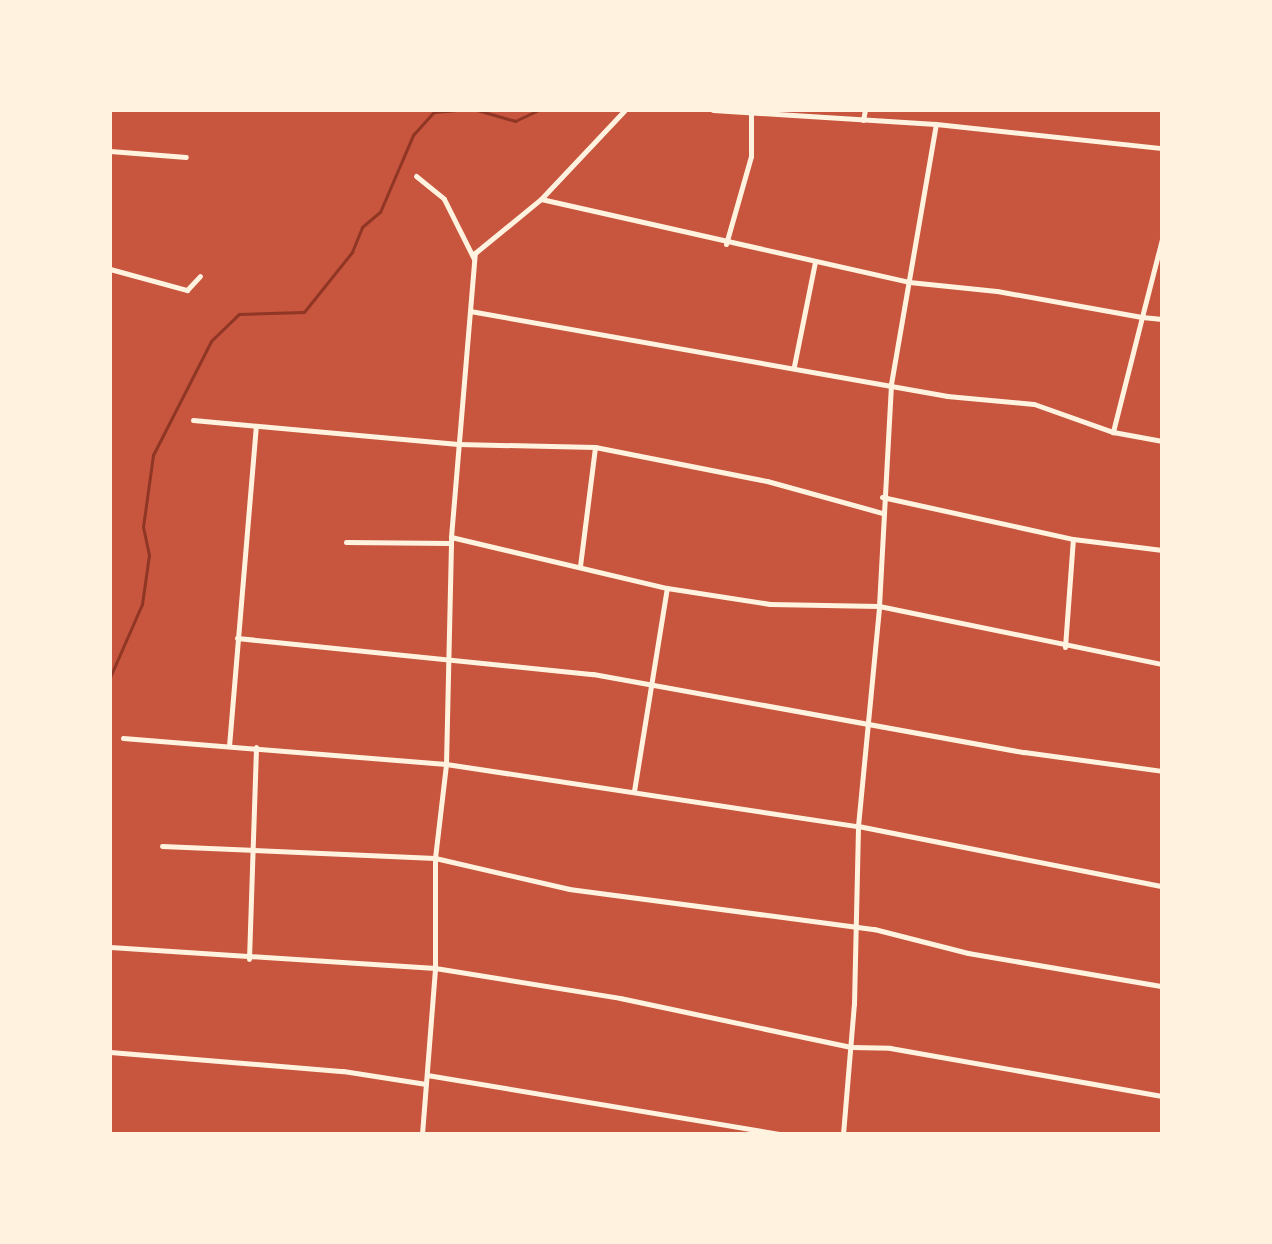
<!DOCTYPE html>
<style>
body{margin:0}
#map{position:relative;width:1272px;height:1244px;overflow:hidden;background:#c8553d;font-family:Literata,serif}
div>[style]{position:absolute}
.stream>*{height:3px;margin:-1.5px;padding:0 1.5px;transform-origin:1.5px;border-radius:1.5px;background:#8f3625}
.minor>*{height:5px;margin:-2.5px;padding:0 2.5px;transform-origin:2.5px;border-radius:2.5px;background:#fff3e0}
span{translate:-50% -50%;white-space:nowrap;text-align:center;line-height:1.15;-webkit-text-stroke:8px #fff3e0;paint-order:stroke}
.frame{position:absolute;inset:0;border:112px solid #fff3e0;pointer-events:none}
</style>
<div id="map">
<div class="stream">
<i style="left:477px;top:110px;width:40px;rotate:16deg"></i>
<i style="left:515px;top:121px;width:26px;rotate:-25deg"></i>
<i style="left:110px;top:677px;width:80px;rotate:-66.3deg"></i>
<i style="left:142px;top:604px;width:49px;rotate:-81.9deg"></i>
<i style="left:149px;top:555px;width:29px;rotate:-102deg"></i>
<i style="left:143px;top:527px;width:73px;rotate:-82.1deg"></i>
<i style="left:153px;top:455px;width:128px;rotate:-63deg"></i>
<i style="left:211px;top:341px;width:39px;rotate:-44deg"></i>
<i style="left:239px;top:314px;width:65px;rotate:-1.8deg"></i>
<i style="left:304px;top:312px;width:77px;rotate:-51.3deg"></i>
<i style="left:352px;top:252px;width:27px;rotate:-68deg"></i>
<i style="left:362px;top:227px;width:23px;rotate:-40deg"></i>
<i style="left:380px;top:212px;width:84px;rotate:-66.8deg"></i>
<i style="left:413px;top:135px;width:31px;rotate:-48deg"></i>
<i style="left:434px;top:112px;width:21px;rotate:-5deg"></i>
</div>
<div class="minor">
<i style="left:713px;top:110px;width:223px;rotate:3.6deg"></i>
<i style="left:936px;top:124px;width:227px;rotate:6.1deg"></i>
<i style="left:863px;top:120px;width:10px;rotate:-79deg"></i>
<i style="left:110px;top:151px;width:76px;rotate:4.5deg"></i>
<i style="left:416px;top:176px;width:36px;rotate:39deg"></i>
<i style="left:444px;top:199px;width:67px;rotate:63.4deg"></i>
<i style="left:541px;top:199px;width:377px;rotate:12.7deg"></i>
<i style="left:909px;top:282px;width:88px;rotate:5.8deg"></i>
<i style="left:997px;top:291px;width:147px;rotate:10.2deg"></i>
<i style="left:1142px;top:317px;width:119px;rotate:104.2deg"></i>
<i style="left:1162px;top:239px;width:81px;rotate:104.4deg"></i>
<i style="left:1142px;top:317px;width:20px;rotate:6deg"></i>
<i style="left:726px;top:244px;width:91px;rotate:-74.1deg"></i>
<i style="left:751px;top:156px;width:43px;rotate:-90deg"></i>
<i style="left:110px;top:269px;width:80px;rotate:15.3deg"></i>
<i style="left:187px;top:290px;width:19px;rotate:-47deg"></i>
<i style="left:470px;top:311px;width:485px;rotate:10.1deg"></i>
<i style="left:947px;top:396px;width:87px;rotate:5.3deg"></i>
<i style="left:1034px;top:404px;width:84px;rotate:19.5deg"></i>
<i style="left:1113px;top:432px;width:50px;rotate:10.4deg"></i>
<i style="left:794px;top:366px;width:106px;rotate:-78.6deg"></i>
<i style="left:193px;top:420px;width:266px;rotate:5.2deg"></i>
<i style="left:458px;top:444px;width:137px;rotate:1.3deg"></i>
<i style="left:595px;top:447px;width:175px;rotate:11.2deg"></i>
<i style="left:767px;top:481px;width:119px;rotate:15.5deg"></i>
<i style="left:882px;top:497px;width:196px;rotate:12.4deg"></i>
<i style="left:1073px;top:539px;width:90px;rotate:7deg"></i>
<i style="left:451px;top:537px;width:222px;rotate:13.3deg"></i>
<i style="left:667px;top:588px;width:104px;rotate:8.8deg"></i>
<i style="left:770px;top:604px;width:109px;rotate:1.1deg"></i>
<i style="left:879px;top:606px;width:289px;rotate:11.6deg"></i>
<i style="left:346px;top:542px;width:105px;rotate:0.5deg"></i>
<i style="left:580px;top:566px;width:120px;rotate:-82.8deg"></i>
<i style="left:237px;top:638px;width:358px;rotate:5.8deg"></i>
<i style="left:593px;top:674px;width:438px;rotate:10.3deg"></i>
<i style="left:1024px;top:752px;width:139px;rotate:7.8deg"></i>
<i style="left:1065px;top:647px;width:108px;rotate:-85.8deg"></i>
<i style="left:123px;top:738px;width:324px;rotate:4.6deg"></i>
<i style="left:446px;top:764px;width:417px;rotate:8.6deg"></i>
<i style="left:858px;top:826px;width:310px;rotate:11.2deg"></i>
<i style="left:229px;top:746px;width:321px;rotate:-85.2deg"></i>
<i style="left:634px;top:791px;width:206px;rotate:-80.8deg"></i>
<i style="left:162px;top:846px;width:273px;rotate:2.5deg"></i>
<i style="left:435px;top:858px;width:138px;rotate:13deg"></i>
<i style="left:569px;top:889px;width:308px;rotate:7.5deg"></i>
<i style="left:874px;top:929px;width:97px;rotate:14.3deg"></i>
<i style="left:968px;top:953px;width:197px;rotate:9.7deg"></i>
<i style="left:110px;top:947px;width:326px;rotate:3.7deg"></i>
<i style="left:435px;top:968px;width:187px;rotate:9.2deg"></i>
<i style="left:620px;top:998px;width:236px;rotate:12deg"></i>
<i style="left:851px;top:1047px;width:39px;rotate:1deg"></i>
<i style="left:890px;top:1048px;width:276px;rotate:10deg"></i>
<i style="left:249px;top:959px;width:212px;rotate:-88.1deg"></i>
<i style="left:110px;top:1052px;width:234px;rotate:4.7deg"></i>
<i style="left:343px;top:1071px;width:84px;rotate:8.9deg"></i>
<i style="left:427px;top:1075px;width:357px;rotate:9.5deg"></i>
<i style="left:422px;top:1134px;width:167px;rotate:-85.5deg"></i>
<i style="left:435px;top:968px;width:110px;rotate:-90deg"></i>
<i style="left:435px;top:858px;width:95px;rotate:-83.3deg"></i>
<i style="left:446px;top:764px;width:227px;rotate:-88.7deg"></i>
<i style="left:451px;top:537px;width:285px;rotate:-85.2deg"></i>
<i style="left:475px;top:253px;width:85px;rotate:-39.3deg"></i>
<i style="left:541px;top:199px;width:122px;rotate:-46.7deg"></i>
<i style="left:843px;top:1134px;width:130px;rotate:-85.2deg"></i>
<i style="left:854px;top:1004px;width:178px;rotate:-88.7deg"></i>
<i style="left:858px;top:826px;width:221px;rotate:-84.5deg"></i>
<i style="left:879px;top:606px;width:222px;rotate:-86.9deg"></i>
<i style="left:891px;top:384px;width:264px;rotate:-80.2deg"></i>
</div>
<div class="frame"></div>
</div>
